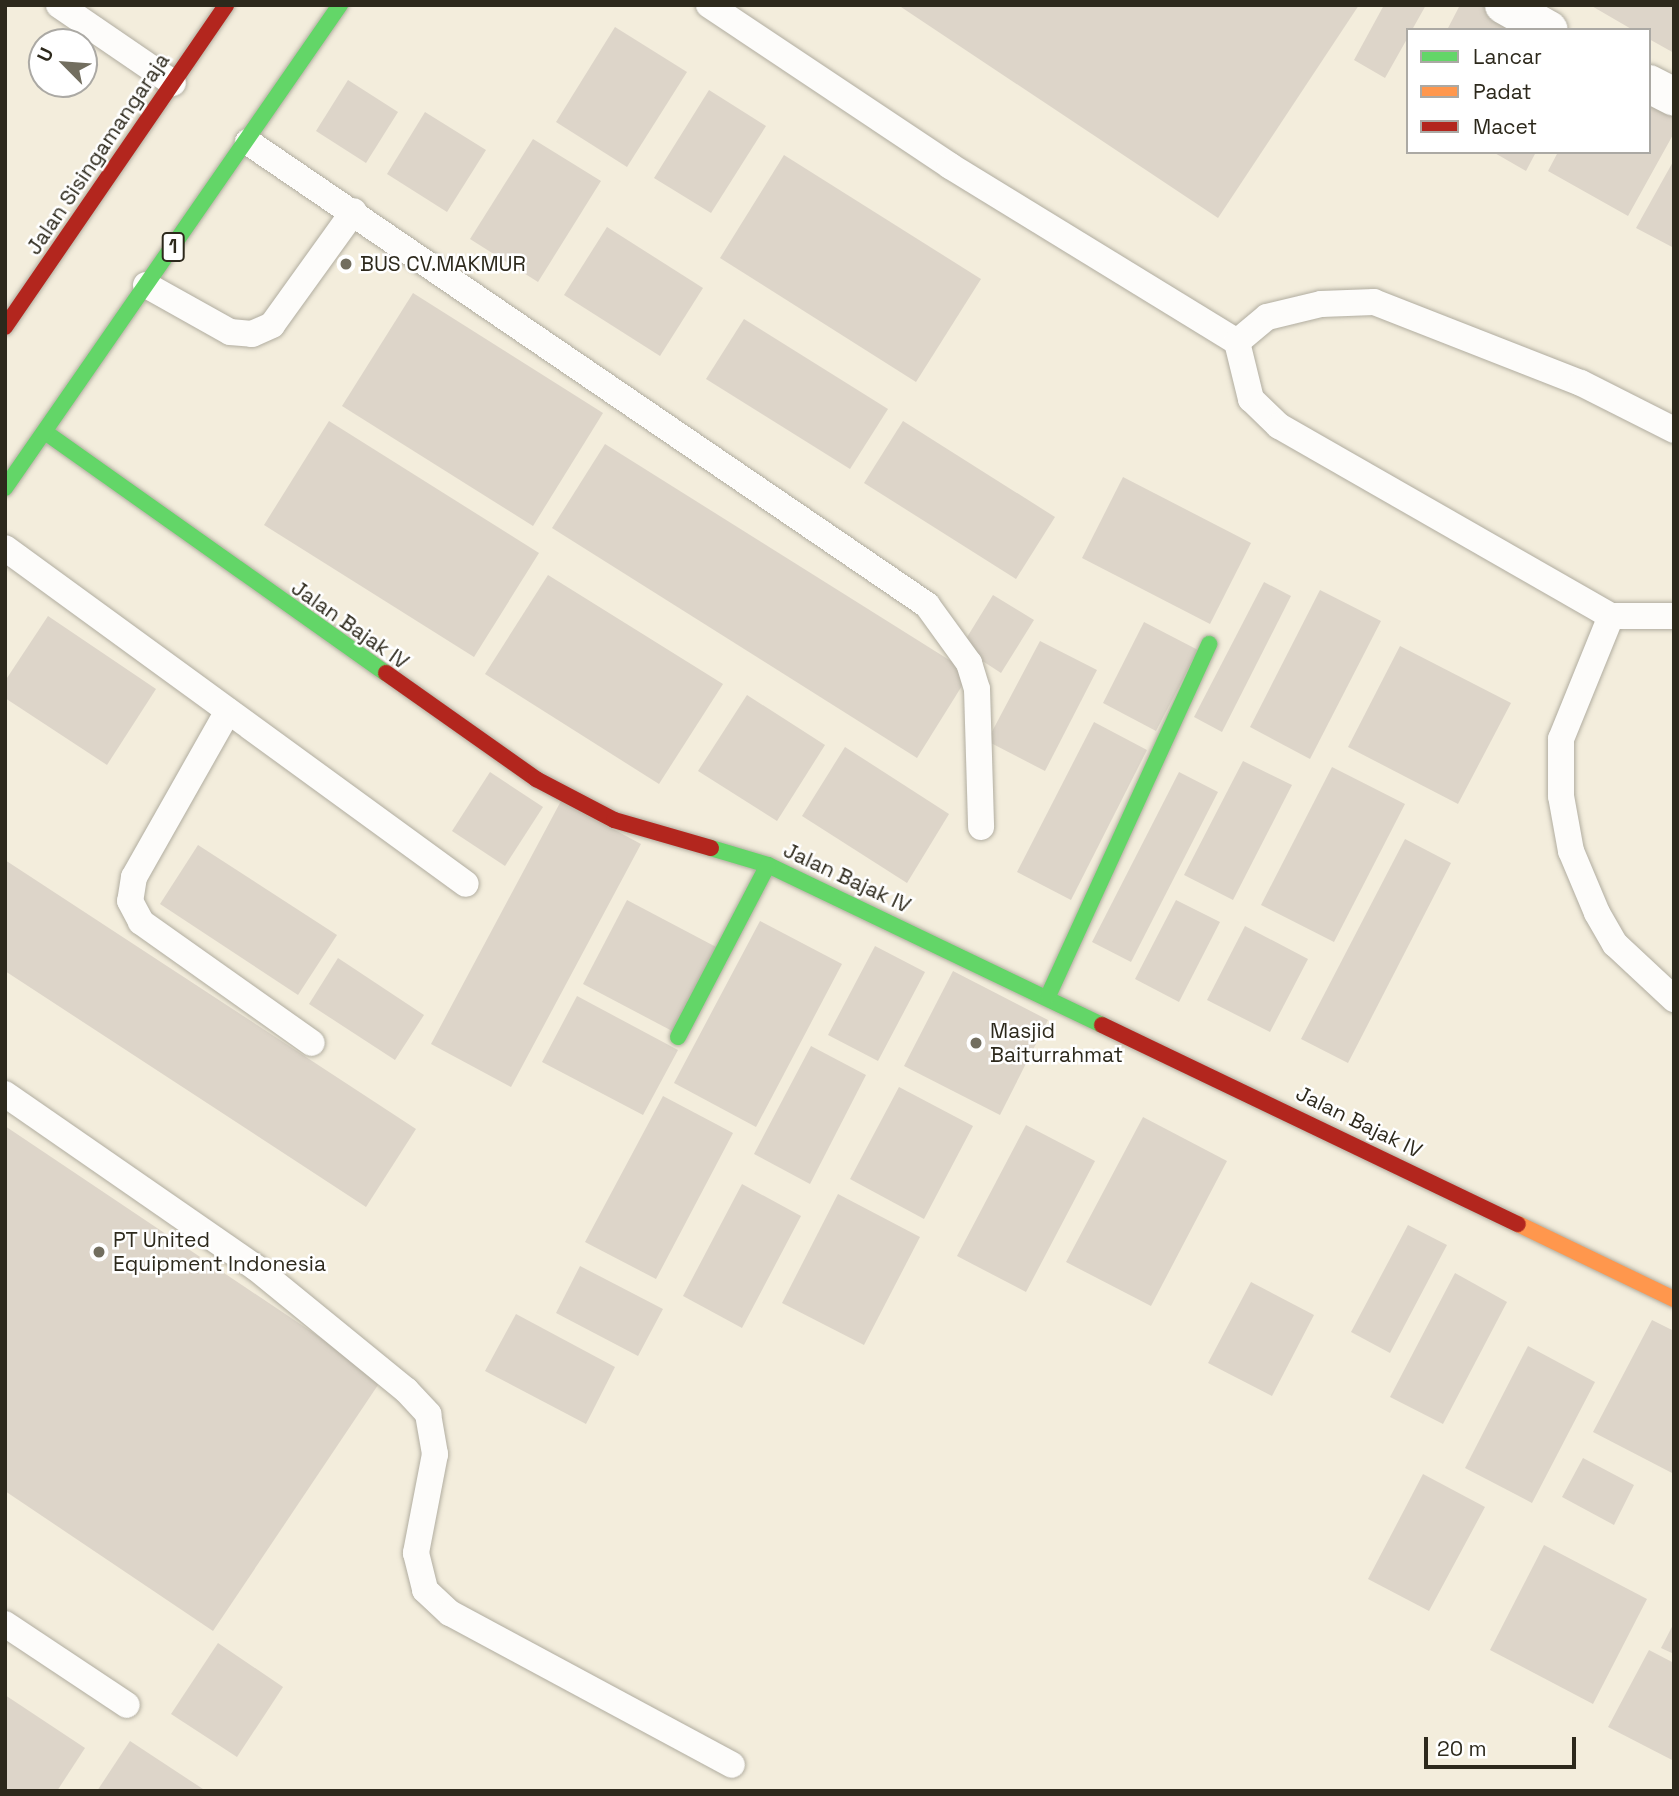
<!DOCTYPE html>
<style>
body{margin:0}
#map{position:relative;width:1679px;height:1796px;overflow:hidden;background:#f3eddc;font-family:"Space Grotesk",sans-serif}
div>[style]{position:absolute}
.building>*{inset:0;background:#ddd5c9}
.roads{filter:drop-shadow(0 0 2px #b1ada0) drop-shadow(0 0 2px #b1ada0)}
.lane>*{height:26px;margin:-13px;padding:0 13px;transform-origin:13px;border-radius:13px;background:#fdfcfa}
.street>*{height:38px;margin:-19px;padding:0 19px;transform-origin:19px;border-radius:19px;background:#fdfcfa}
.fast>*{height:16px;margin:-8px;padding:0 8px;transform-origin:8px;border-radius:8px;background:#63d668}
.slow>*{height:16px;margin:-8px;padding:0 8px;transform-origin:8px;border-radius:8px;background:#ff974d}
.jam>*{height:16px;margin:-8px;padding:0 8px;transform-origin:8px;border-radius:8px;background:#b3261e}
.dots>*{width:19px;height:19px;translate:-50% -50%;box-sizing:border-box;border:4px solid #fff;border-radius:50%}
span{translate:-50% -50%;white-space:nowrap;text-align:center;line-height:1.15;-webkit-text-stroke:5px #fff;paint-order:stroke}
.shield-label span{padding:2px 5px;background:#fff;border:2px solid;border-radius:5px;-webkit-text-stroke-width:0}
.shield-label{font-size:19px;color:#2d291c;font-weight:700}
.street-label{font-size:21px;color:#2d291c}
.poi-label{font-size:21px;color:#2d291c}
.left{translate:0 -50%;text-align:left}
.frame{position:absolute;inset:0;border:7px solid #2d291c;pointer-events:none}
.legend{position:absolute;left:1406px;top:28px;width:245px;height:126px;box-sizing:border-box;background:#fff;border:2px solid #aba9a4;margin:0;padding:9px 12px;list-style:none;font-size:21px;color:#2d291c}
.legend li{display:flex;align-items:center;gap:14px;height:35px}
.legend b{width:35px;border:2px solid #aba9a4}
.north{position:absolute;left:28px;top:28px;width:70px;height:70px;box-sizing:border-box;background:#fff;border:2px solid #aba9a4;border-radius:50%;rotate:295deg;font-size:19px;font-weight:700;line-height:28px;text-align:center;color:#2d291c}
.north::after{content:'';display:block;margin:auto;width:24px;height:32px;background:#726e5f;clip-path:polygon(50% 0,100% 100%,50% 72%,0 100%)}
.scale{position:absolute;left:1424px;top:1737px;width:152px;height:32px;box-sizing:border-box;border:4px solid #2d291c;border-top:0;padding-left:9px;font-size:21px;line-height:24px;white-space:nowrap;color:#2d291c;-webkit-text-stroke:5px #fff;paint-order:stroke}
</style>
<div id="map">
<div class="building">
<i style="clip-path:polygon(898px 5px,1359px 5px,1218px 218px)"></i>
<i style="clip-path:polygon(1384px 5px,1426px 5px,1385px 78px,1354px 60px)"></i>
<i style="clip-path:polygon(1460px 5px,1495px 5px,1539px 30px,1447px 30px)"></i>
<i style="clip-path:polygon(1590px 5px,1674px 5px,1674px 53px,1649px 39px,1649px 30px,1633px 30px)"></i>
<i style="clip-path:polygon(615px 27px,687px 72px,627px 167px,556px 122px)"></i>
<i style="clip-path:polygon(348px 80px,398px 112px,366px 163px,316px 131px)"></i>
<i style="clip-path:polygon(1649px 89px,1674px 103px,1674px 133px,1628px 216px,1548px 171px,1558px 152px,1649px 152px)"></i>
<i style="clip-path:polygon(709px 90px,766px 126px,711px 213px,654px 178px)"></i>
<i style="clip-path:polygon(425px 112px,486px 150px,447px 212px,387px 174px)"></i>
<i style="clip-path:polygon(533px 139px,601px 181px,538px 282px,470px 239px)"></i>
<i style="clip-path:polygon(1493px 152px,1536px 152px,1526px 171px)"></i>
<i style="clip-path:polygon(784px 155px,981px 279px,916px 382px,720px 258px)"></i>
<i style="clip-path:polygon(1674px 160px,1674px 248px,1636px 228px)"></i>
<i style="clip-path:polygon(607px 227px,703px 288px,660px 356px,564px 295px)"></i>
<i style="clip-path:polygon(413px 293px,603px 413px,533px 526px,342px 406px)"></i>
<i style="clip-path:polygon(744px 319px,888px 409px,850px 469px,706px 379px)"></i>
<i style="clip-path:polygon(329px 421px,539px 553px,474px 657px,264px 525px)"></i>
<i style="clip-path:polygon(903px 421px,1055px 517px,1016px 579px,864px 483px)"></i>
<i style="clip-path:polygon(605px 444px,970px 673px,917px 758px,552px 528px)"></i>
<i style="clip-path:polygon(1123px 477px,1251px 543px,1210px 624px,1082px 558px)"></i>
<i style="clip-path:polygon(548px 575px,723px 684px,659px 784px,485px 674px)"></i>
<i style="clip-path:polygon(1264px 582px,1291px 596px,1222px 732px,1194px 717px)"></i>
<i style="clip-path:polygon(1320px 590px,1381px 621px,1310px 759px,1250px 727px)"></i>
<i style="clip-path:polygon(993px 595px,1034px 620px,1001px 673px,961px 647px)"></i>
<i style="clip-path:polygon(48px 616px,156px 689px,107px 765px,5px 698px,5px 681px)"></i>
<i style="clip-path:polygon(1144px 622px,1198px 650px,1156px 731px,1103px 703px)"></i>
<i style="clip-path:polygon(1040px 641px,1097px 670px,1045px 771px,987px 741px)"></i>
<i style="clip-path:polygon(1400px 646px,1511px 703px,1458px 804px,1348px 747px)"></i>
<i style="clip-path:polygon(747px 695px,825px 745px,777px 821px,698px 771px)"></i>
<i style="clip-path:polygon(1094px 722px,1147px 750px,1071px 900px,1017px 872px)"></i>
<i style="clip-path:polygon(845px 747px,949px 814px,907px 883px,802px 816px)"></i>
<i style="clip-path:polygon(1243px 761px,1292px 785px,1233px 900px,1184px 875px)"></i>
<i style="clip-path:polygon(1332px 767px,1405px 804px,1334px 942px,1261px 905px)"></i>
<i style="clip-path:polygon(490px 772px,543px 807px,505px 866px,452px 831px)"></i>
<i style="clip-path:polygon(1179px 772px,1218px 792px,1131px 962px,1092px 942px)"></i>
<i style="clip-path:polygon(561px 801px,641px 844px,511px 1087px,431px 1044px)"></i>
<i style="clip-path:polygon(1405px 839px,1451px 863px,1348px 1063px,1301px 1039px)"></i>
<i style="clip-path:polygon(198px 845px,337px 935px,298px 995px,160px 904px)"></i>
<i style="clip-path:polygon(5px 860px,416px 1129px,366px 1207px,5px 971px)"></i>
<i style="clip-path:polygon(627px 900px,718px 948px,674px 1032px,583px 984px)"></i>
<i style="clip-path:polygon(1176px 900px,1220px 922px,1179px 1002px,1135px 979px)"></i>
<i style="clip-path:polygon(760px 921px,842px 964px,756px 1127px,674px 1083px)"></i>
<i style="clip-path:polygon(1245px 926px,1308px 959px,1270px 1032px,1207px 1000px)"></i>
<i style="clip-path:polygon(875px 946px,925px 972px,878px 1061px,828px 1035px)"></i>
<i style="clip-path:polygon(338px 958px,424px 1015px,395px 1060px,309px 1004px)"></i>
<i style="clip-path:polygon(953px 971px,1048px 1020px,1000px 1115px,904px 1066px)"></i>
<i style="clip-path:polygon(577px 996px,678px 1050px,643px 1115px,542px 1062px)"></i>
<i style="clip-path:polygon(811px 1046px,866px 1075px,810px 1184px,754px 1154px)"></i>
<i style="clip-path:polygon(899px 1087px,973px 1126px,924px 1219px,850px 1179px)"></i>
<i style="clip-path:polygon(663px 1096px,733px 1133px,656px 1279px,585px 1242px)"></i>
<i style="clip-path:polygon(1143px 1117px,1227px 1161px,1151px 1306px,1066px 1262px)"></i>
<i style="clip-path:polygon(1026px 1125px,1095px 1161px,1026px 1292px,957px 1256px)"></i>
<i style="clip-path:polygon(5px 1126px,382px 1379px,213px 1631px,5px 1491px)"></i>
<i style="clip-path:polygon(742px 1184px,801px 1216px,742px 1328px,683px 1296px)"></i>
<i style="clip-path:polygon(838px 1194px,920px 1237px,864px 1345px,782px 1303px)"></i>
<i style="clip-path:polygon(1408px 1225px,1447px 1245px,1390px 1353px,1351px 1332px)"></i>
<i style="clip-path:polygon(580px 1266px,663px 1309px,638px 1356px,556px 1313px)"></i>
<i style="clip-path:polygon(1455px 1273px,1507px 1302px,1443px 1424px,1390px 1397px)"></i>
<i style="clip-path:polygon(1251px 1282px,1314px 1315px,1272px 1396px,1208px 1363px)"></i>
<i style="clip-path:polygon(516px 1314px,615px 1367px,586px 1424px,485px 1371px)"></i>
<i style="clip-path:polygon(1652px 1320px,1674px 1331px,1674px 1474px,1593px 1432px)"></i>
<i style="clip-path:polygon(1528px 1346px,1595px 1382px,1532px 1503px,1465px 1468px)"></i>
<i style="clip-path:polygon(1583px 1458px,1634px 1485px,1614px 1525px,1562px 1497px)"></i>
<i style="clip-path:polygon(1423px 1474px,1485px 1507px,1429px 1611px,1368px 1579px)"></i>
<i style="clip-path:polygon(1544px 1545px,1647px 1599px,1593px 1704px,1490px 1650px)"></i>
<i style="clip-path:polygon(1674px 1623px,1674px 1654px,1661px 1648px)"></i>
<i style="clip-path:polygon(218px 1643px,283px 1687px,237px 1757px,171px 1714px)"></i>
<i style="clip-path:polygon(1649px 1650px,1674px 1663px,1674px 1761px,1608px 1727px)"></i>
<i style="clip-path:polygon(5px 1695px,85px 1748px,57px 1791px,5px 1791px)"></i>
<i style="clip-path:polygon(130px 1741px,206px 1791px,97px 1791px)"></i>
</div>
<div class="roads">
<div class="lane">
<i style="left:59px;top:5px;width:138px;rotate:34.4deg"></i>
<i style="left:709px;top:5px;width:290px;rotate:33.7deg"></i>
<i style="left:950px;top:166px;width:337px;rotate:31.5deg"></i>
<i style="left:1237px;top:342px;width:59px;rotate:76.2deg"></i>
<i style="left:1251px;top:399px;width:39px;rotate:44deg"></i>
<i style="left:1279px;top:426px;width:383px;rotate:29.8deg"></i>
<i style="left:1611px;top:616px;width:63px"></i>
<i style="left:248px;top:142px;width:822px;rotate:34.29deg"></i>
<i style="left:927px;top:605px;width:72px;rotate:54.1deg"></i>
<i style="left:969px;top:663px;width:27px;rotate:73deg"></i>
<i style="left:977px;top:689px;width:138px;rotate:88.3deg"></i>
<i style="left:146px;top:285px;width:96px;rotate:29.2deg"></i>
<i style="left:230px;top:332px;width:22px;rotate:5deg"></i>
<i style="left:252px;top:334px;width:22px;rotate:-24deg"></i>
<i style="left:272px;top:325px;width:140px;rotate:-54.3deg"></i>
<i style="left:1237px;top:342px;width:39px;rotate:-40deg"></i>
<i style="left:1267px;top:317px;width:56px;rotate:-13.5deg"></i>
<i style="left:1321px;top:304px;width:53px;rotate:-2.2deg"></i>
<i style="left:1374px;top:302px;width:222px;rotate:21.4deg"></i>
<i style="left:1581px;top:383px;width:104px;rotate:26.8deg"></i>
<i style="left:5px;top:548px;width:570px;rotate:36.09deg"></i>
<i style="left:1611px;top:616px;width:133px;rotate:112.1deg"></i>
<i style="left:1561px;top:739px;width:57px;rotate:90deg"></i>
<i style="left:1561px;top:796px;width:56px;rotate:79.7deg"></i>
<i style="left:1571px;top:851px;width:67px;rotate:67.2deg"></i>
<i style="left:1597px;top:913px;width:36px;rotate:60deg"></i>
<i style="left:1615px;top:944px;width:81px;rotate:43deg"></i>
<i style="left:228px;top:711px;width:191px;rotate:119.5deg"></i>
<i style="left:134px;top:877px;width:24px;rotate:99deg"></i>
<i style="left:130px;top:901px;width:24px;rotate:62deg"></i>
<i style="left:141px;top:922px;width:209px;rotate:35.3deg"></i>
<i style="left:5px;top:1094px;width:304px;rotate:34.7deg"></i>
<i style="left:255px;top:1267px;width:195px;rotate:39.2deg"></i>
<i style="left:406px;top:1390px;width:33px;rotate:47deg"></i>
<i style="left:428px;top:1414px;width:41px;rotate:80.1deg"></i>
<i style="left:435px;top:1454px;width:101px;rotate:100.9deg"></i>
<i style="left:416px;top:1553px;width:38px;rotate:76deg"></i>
<i style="left:425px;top:1590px;width:34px;rotate:43deg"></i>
<i style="left:450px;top:1613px;width:320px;rotate:28.3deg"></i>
<i style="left:5px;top:1624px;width:146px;rotate:33.6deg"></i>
</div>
<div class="street">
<i style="left:1504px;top:5px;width:51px;rotate:29.1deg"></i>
<i style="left:1649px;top:84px;width:28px;rotate:27deg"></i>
</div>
<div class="fast">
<i style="left:45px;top:432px;width:418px;rotate:35.3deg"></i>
<i style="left:5px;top:488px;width:588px;rotate:-55.26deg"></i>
<i style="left:711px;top:848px;width:59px;rotate:16.6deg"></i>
<i style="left:768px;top:865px;width:370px;rotate:25.6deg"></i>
<i style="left:1049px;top:994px;width:385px;rotate:-65.4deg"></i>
<i style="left:678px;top:1037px;width:194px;rotate:-62.4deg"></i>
</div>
<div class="slow">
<i style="left:1518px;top:1224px;width:173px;rotate:25.7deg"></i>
</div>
<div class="jam">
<i style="left:5px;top:327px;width:391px;rotate:-55.5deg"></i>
<i style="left:386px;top:673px;width:184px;rotate:35.2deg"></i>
<i style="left:536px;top:779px;width:88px;rotate:27.7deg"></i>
<i style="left:614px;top:820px;width:101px;rotate:16.1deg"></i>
<i style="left:1102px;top:1025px;width:461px;rotate:25.6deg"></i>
</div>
</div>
<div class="dots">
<i style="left:346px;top:264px;background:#726e5f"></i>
<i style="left:976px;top:1043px;background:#726e5f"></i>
<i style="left:99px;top:1252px;background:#726e5f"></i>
</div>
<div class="shield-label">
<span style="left:173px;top:247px">1</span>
</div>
<div class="street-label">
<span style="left:98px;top:154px;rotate:-56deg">Jalan Sisingamangaraja</span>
<span style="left:350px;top:625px;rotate:35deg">Jalan Bajak IV</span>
<span style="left:847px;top:878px;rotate:25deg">Jalan Bajak IV</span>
<span style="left:1359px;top:1122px;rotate:26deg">Jalan Bajak IV</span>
</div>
<div class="poi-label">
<span class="left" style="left:360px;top:264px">BUS CV.MAKMUR</span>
<span class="left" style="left:990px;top:1043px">Masjid<br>Baiturrahmat</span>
<span class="left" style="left:113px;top:1252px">PT United<br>Equipment Indonesia</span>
</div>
<div class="frame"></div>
<ul class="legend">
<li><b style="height:9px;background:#63d668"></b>Lancar</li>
<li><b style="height:9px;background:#ff974d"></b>Padat</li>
<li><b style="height:9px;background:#b3261e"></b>Macet</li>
</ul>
<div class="north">U</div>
<div class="scale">20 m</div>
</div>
